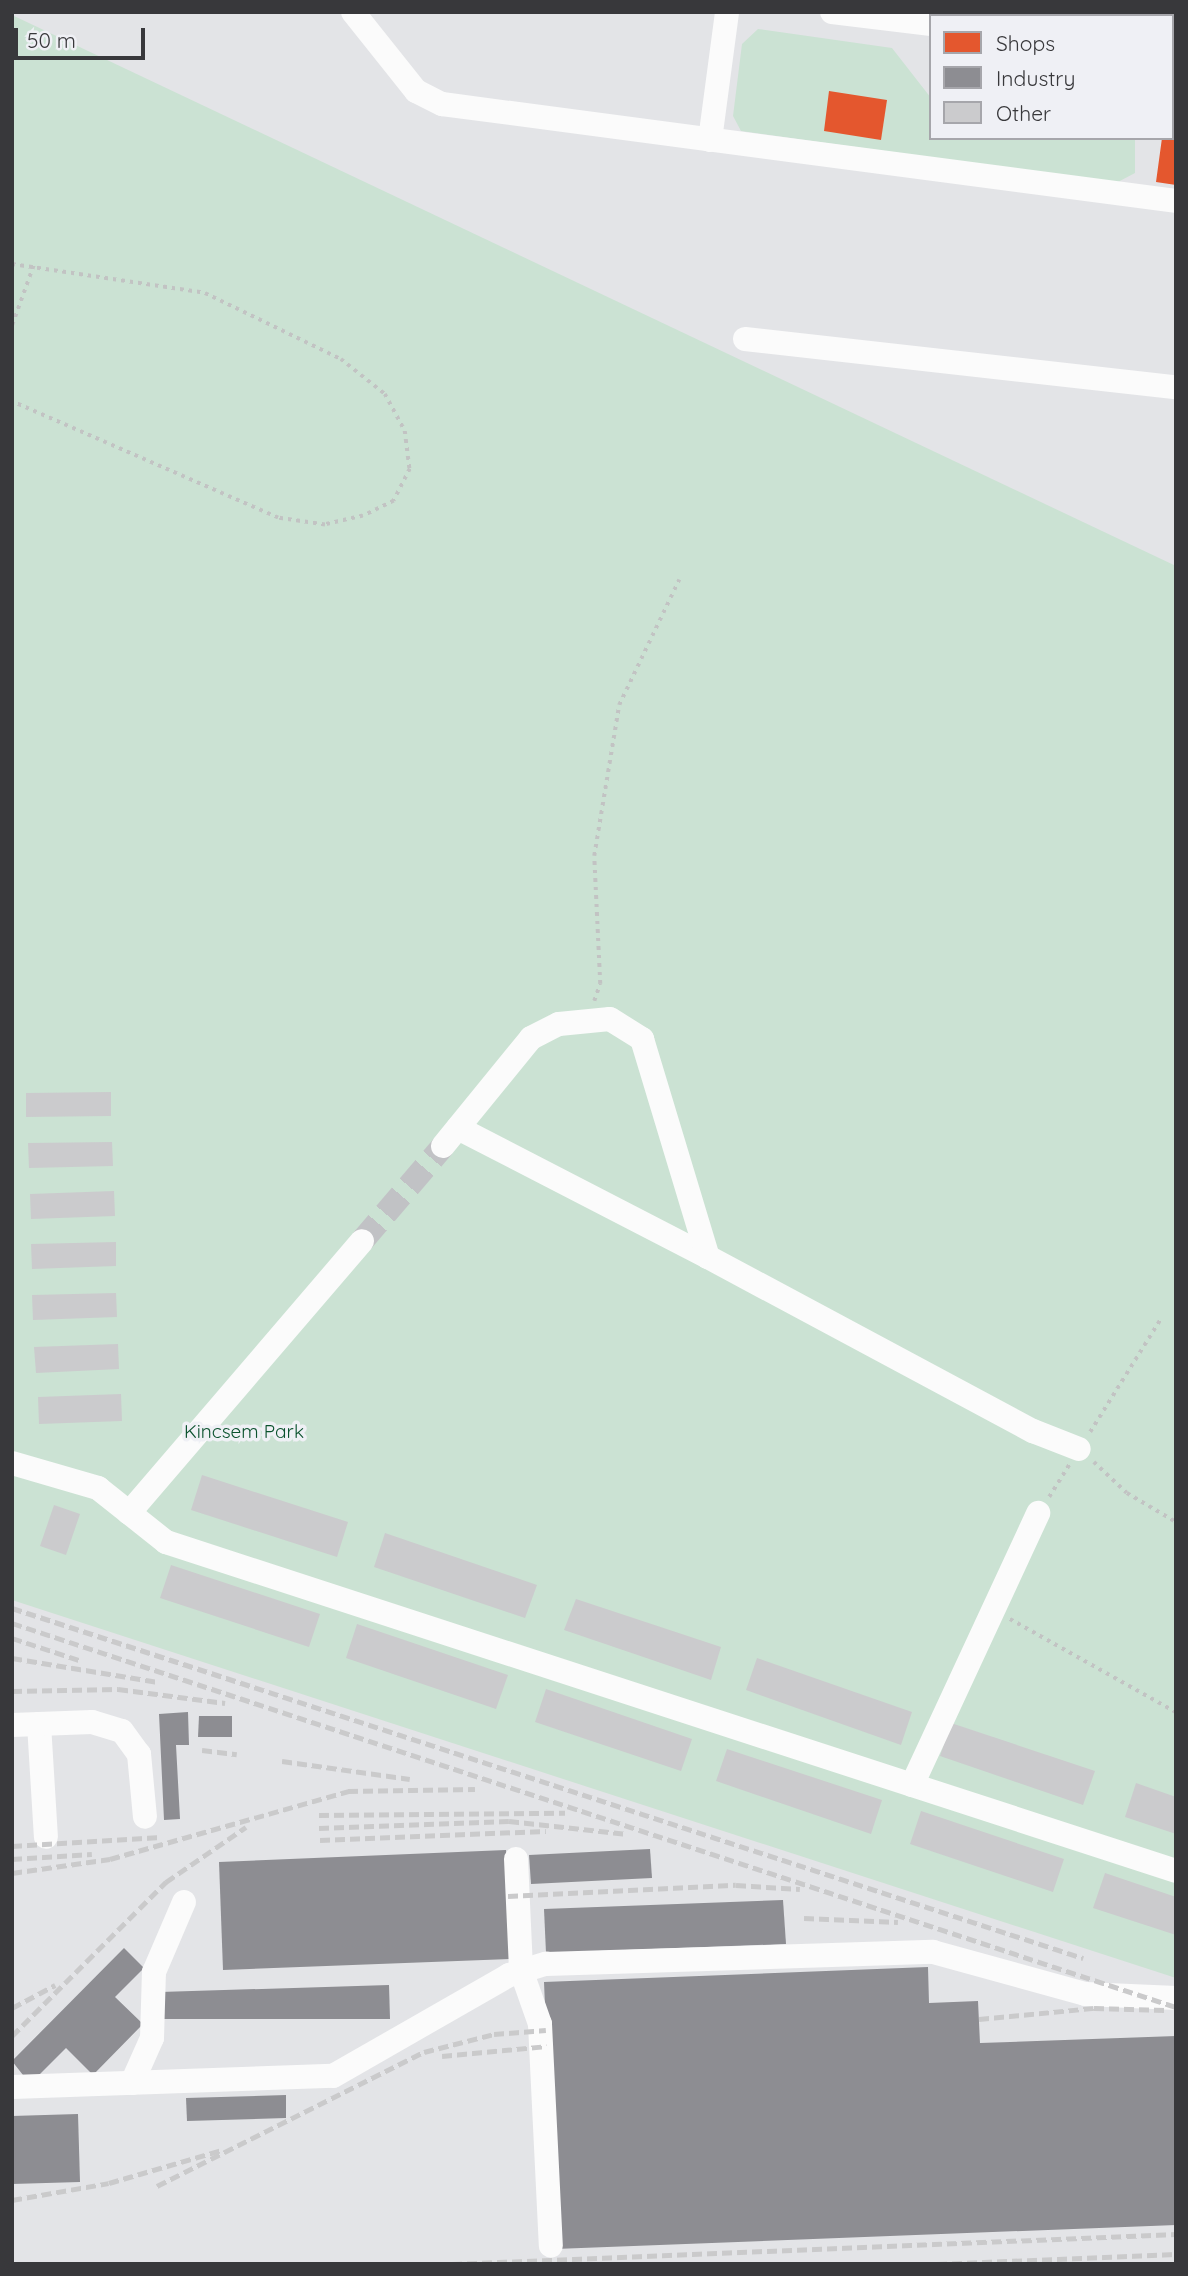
<!DOCTYPE html>
<style>
body{margin:0}
#map{position:relative;width:1188px;height:2276px;overflow:hidden;background:#e3e4e7;font-family:Quicksand,sans-serif}
div>[style]{position:absolute}
.green>*{inset:0;background:#cbe2d3}
.shops>*{inset:0;background:#e4572e}
.industry>*{inset:0;background:#8d8d92}
.building>*{inset:0;background:#cbcbcd}
.minor-tunnel>*{height:24px;margin-top:-12px;transform-origin:0;background:repeating-linear-gradient(90deg,#c1c2c5 0 24px,transparent 0 36px)}
.path>*{height:3.5px;margin-top:-1.75px;transform-origin:0;background:repeating-linear-gradient(90deg,#c2c3c3 0 3.5px,transparent 0 8.5px)}
.minor>*{height:24px;margin:-12px;padding:0 12px;transform-origin:12px;border-radius:12px;background:#fbfbfb}
.rail>*{height:5px;margin-top:-2.5px;transform-origin:0;background:repeating-linear-gradient(90deg,#cacacb 0 10px,transparent 0 15px)}
span{translate:-50% -50%;white-space:nowrap;text-align:center;line-height:1.15;-webkit-text-stroke:7px #eff0f5;paint-order:stroke}
.park-label{font-size:19px;color:#0b522e}
.frame{position:absolute;inset:0;border:14px solid #38383b;pointer-events:none}
.legend{position:absolute;left:929px;top:14px;width:245px;height:126px;box-sizing:border-box;background:#eff0f5;border:2px solid #a6a6ab;margin:0;padding:9px 12px;list-style:none;font-size:21px;color:#38383b}
.legend li{display:flex;align-items:center;gap:14px;height:35px}
.legend b{width:35px;border:2px solid #a6a6ab}
.scale{position:absolute;left:14px;top:28px;width:131px;height:32px;box-sizing:border-box;border:4px solid #38383b;border-top:0;padding-left:9px;font-size:21px;line-height:24px;white-space:nowrap;color:#38383b;-webkit-text-stroke:5px #eff0f5;paint-order:stroke}
</style>
<div id="map">
<div class="green">
<i style="clip-path:polygon(12px 15px,1176px 566px,1176px 1978px,12px 1600px)"></i>
<i style="clip-path:polygon(758px 29px,892px 48px,931px 98px,931px 138px,1135px 138px,1135px 173px,1116px 183px,741px 131px,733px 116px,742px 44px)"></i>
</div>
<div class="shops">
<i style="clip-path:polygon(829px 91px,887px 100px,881px 140px,824px 131px)"></i>
<i style="clip-path:polygon(1172px 101px,1176px 102px,1176px 185px,1156px 182px,1162px 138px,1172px 138px)"></i>
</div>
<div class="industry">
<i style="clip-path:polygon(188px 1712px,189px 1745px,176px 1745px,180px 1819px,164px 1820px,159px 1714px)"></i>
<i style="clip-path:polygon(199px 1716px,232px 1716px,232px 1737px,198px 1737px)"></i>
<i style="clip-path:polygon(650px 1849px,652px 1878px,531px 1884px,529px 1855px)"></i>
<i style="clip-path:polygon(506px 1850px,511px 1959px,223px 1970px,219px 1862px)"></i>
<i style="clip-path:polygon(783px 1900px,786px 1944px,546px 1953px,544px 1909px)"></i>
<i style="clip-path:polygon(124px 1948px,144px 1968px,115px 1997px,143px 2024px,93px 2075px,66px 2048px,30px 2084px,12px 2061px)"></i>
<i style="clip-path:polygon(928px 1967px,929px 2003px,978px 2001px,980px 2043px,1176px 2036px,1176px 2225px,555px 2249px,544px 1982px)"></i>
<i style="clip-path:polygon(389px 1985px,390px 2019px,161px 2019px,160px 1992px)"></i>
<i style="clip-path:polygon(286px 2095px,286px 2118px,187px 2121px,186px 2098px)"></i>
<i style="clip-path:polygon(78px 2114px,80px 2182px,12px 2184px,12px 2116px)"></i>
</div>
<div class="building">
<i style="clip-path:polygon(111px 1092px,111px 1116px,26px 1117px,26px 1093px)"></i>
<i style="clip-path:polygon(112px 1142px,113px 1166px,29px 1168px,28px 1143px)"></i>
<i style="clip-path:polygon(114px 1191px,115px 1216px,31px 1219px,30px 1194px)"></i>
<i style="clip-path:polygon(116px 1242px,116px 1266px,32px 1269px,31px 1244px)"></i>
<i style="clip-path:polygon(116px 1293px,117px 1317px,33px 1320px,32px 1295px)"></i>
<i style="clip-path:polygon(118px 1344px,119px 1369px,36px 1373px,34px 1347px)"></i>
<i style="clip-path:polygon(121px 1394px,122px 1421px,39px 1424px,38px 1397px)"></i>
<i style="clip-path:polygon(202px 1475px,348px 1522px,337px 1557px,191px 1510px)"></i>
<i style="clip-path:polygon(54px 1505px,80px 1514px,66px 1555px,40px 1546px)"></i>
<i style="clip-path:polygon(385px 1533px,537px 1585px,525px 1618px,374px 1567px)"></i>
<i style="clip-path:polygon(171px 1565px,320px 1614px,309px 1647px,160px 1598px)"></i>
<i style="clip-path:polygon(576px 1599px,721px 1647px,711px 1680px,564px 1630px)"></i>
<i style="clip-path:polygon(357px 1624px,508px 1675px,496px 1709px,346px 1658px)"></i>
<i style="clip-path:polygon(757px 1658px,912px 1712px,901px 1745px,746px 1690px)"></i>
<i style="clip-path:polygon(546px 1689px,692px 1739px,681px 1771px,535px 1722px)"></i>
<i style="clip-path:polygon(951px 1723px,1095px 1771px,1083px 1805px,940px 1756px)"></i>
<i style="clip-path:polygon(727px 1749px,882px 1800px,871px 1834px,716px 1781px)"></i>
<i style="clip-path:polygon(1136px 1783px,1176px 1797px,1176px 1834px,1125px 1817px)"></i>
<i style="clip-path:polygon(921px 1811px,1064px 1859px,1053px 1892px,910px 1844px)"></i>
<i style="clip-path:polygon(1105px 1873px,1176px 1897px,1176px 1935px,1093px 1908px)"></i>
</div>
<div class="minor-tunnel">
<i style="left:362px;top:1241px;width:125px;rotate:-49.5deg"></i>
</div>
<div class="path">
<i style="left:12px;top:264px;width:195px;rotate:8.5deg"></i>
<i style="left:205px;top:293px;width:151px;rotate:25.9deg"></i>
<i style="left:341px;top:359px;width:56px;rotate:38.5deg"></i>
<i style="left:385px;top:394px;width:42px;rotate:61.6deg"></i>
<i style="left:405px;top:431px;width:38px;rotate:83deg"></i>
<i style="left:410px;top:469px;width:36px;rotate:117deg"></i>
<i style="left:394px;top:501px;width:34px;rotate:154deg"></i>
<i style="left:363px;top:516px;width:39px;rotate:167deg"></i>
<i style="left:325px;top:525px;width:48px;rotate:-171.5deg"></i>
<i style="left:278px;top:518px;width:290px;rotate:-156.4deg"></i>
<i style="left:12px;top:325px;width:65px;rotate:-70.2deg"></i>
<i style="left:594px;top:1001px;width:18px;rotate:-71deg"></i>
<i style="left:600px;top:984px;width:128px;rotate:-92.7deg"></i>
<i style="left:594px;top:856px;width:153px;rotate:-80.6deg"></i>
<i style="left:619px;top:705px;width:139px;rotate:-64.4deg"></i>
<i style="left:1090px;top:1432px;width:132px;rotate:-58deg"></i>
<i style="left:1094px;top:1462px;width:45px;rotate:43.2deg"></i>
<i style="left:1127px;top:1493px;width:57px;rotate:30.6deg"></i>
<i style="left:1049px;top:1497px;width:38px;rotate:-58deg"></i>
<i style="left:1010px;top:1619px;width:190px;rotate:29.3deg"></i>
</div>
<div class="minor">
<i style="left:353px;top:12px;width:101px;rotate:51.4deg"></i>
<i style="left:416px;top:91px;width:29px;rotate:27deg"></i>
<i style="left:442px;top:104px;width:740px;rotate:7.53deg"></i>
<i style="left:832px;top:12px;width:100px;rotate:6.9deg"></i>
<i style="left:1172px;top:53px;width:4px"></i>
<i style="left:710px;top:140px;width:129px;rotate:-82.4deg"></i>
<i style="left:745px;top:339px;width:434px;rotate:6.4deg"></i>
<i style="left:458px;top:1128px;width:281px;rotate:27.3deg"></i>
<i style="left:443px;top:1146px;width:139px;rotate:-50.8deg"></i>
<i style="left:531px;top:1038px;width:31px;rotate:-27deg"></i>
<i style="left:559px;top:1024px;width:51px;rotate:-5.6deg"></i>
<i style="left:610px;top:1019px;width:38px;rotate:32deg"></i>
<i style="left:642px;top:1039px;width:228px;rotate:73.2deg"></i>
<i style="left:708px;top:1257px;width:369px;rotate:28.2deg"></i>
<i style="left:1033px;top:1431px;width:49px;rotate:21.4deg"></i>
<i style="left:12px;top:1463px;width:90px;rotate:16.2deg"></i>
<i style="left:98px;top:1488px;width:87px;rotate:38.5deg"></i>
<i style="left:166px;top:1542px;width:1062px;rotate:18.04deg"></i>
<i style="left:129px;top:1513px;width:358px;rotate:-49.4deg"></i>
<i style="left:39px;top:1724px;width:113px;rotate:86.5deg"></i>
<i style="left:12px;top:1725px;width:80px;rotate:-2.1deg"></i>
<i style="left:92px;top:1722px;width:31px;rotate:17deg"></i>
<i style="left:122px;top:1731px;width:29px;rotate:54deg"></i>
<i style="left:139px;top:1754px;width:63px;rotate:84.6deg"></i>
<i style="left:912px;top:1785px;width:300px;rotate:-65.1deg"></i>
<i style="left:516px;top:1859px;width:111px;rotate:87.4deg"></i>
<i style="left:521px;top:1970px;width:57px;rotate:70.6deg"></i>
<i style="left:540px;top:2024px;width:222px;rotate:87.2deg"></i>
<i style="left:132px;top:2083px;width:49px;rotate:-66deg"></i>
<i style="left:152px;top:2038px;width:66px;rotate:-88.3deg"></i>
<i style="left:154px;top:1972px;width:76px;rotate:-66.8deg"></i>
<i style="left:12px;top:2087px;width:321px;rotate:-2deg"></i>
<i style="left:333px;top:2076px;width:203px;rotate:-29.8deg"></i>
<i style="left:509px;top:1975px;width:39px;rotate:-17deg"></i>
<i style="left:546px;top:1964px;width:387px;rotate:-1.8deg"></i>
<i style="left:933px;top:1952px;width:158px;rotate:15.4deg"></i>
<i style="left:1085px;top:1994px;width:91px;rotate:2.5deg"></i>
</div>
<div class="rail">
<i style="left:12px;top:1608px;width:1127px;rotate:18.1deg"></i>
<i style="left:12px;top:1623px;width:1226px;rotate:18.26deg"></i>
<i style="left:12px;top:1638px;width:74px;rotate:18.2deg"></i>
<i style="left:12px;top:1658px;width:148px;rotate:9.3deg"></i>
<i style="left:12px;top:1691px;width:106px;rotate:-1.1deg"></i>
<i style="left:118px;top:1689px;width:108px;rotate:7.5deg"></i>
<i style="left:202px;top:1750px;width:35px;rotate:7deg"></i>
<i style="left:282px;top:1761px;width:129px;rotate:8deg"></i>
<i style="left:319px;top:1815px;width:246px;rotate:-0.5deg"></i>
<i style="left:319px;top:1828px;width:190px;rotate:-2.1deg"></i>
<i style="left:509px;top:1821px;width:119px;rotate:6.3deg"></i>
<i style="left:320px;top:1840px;width:226px;rotate:-2.3deg"></i>
<i style="left:12px;top:1846px;width:149px;rotate:-3.5deg"></i>
<i style="left:12px;top:1859px;width:80px;rotate:-3.6deg"></i>
<i style="left:12px;top:1873px;width:99px;rotate:-8.1deg"></i>
<i style="left:110px;top:1859px;width:248px;rotate:-15.9deg"></i>
<i style="left:348px;top:1791px;width:127px;rotate:-0.9deg"></i>
<i style="left:508px;top:1896px;width:228px;rotate:-2.8deg"></i>
<i style="left:736px;top:1885px;width:64px;rotate:3.6deg"></i>
<i style="left:804px;top:1918px;width:94px;rotate:2.4deg"></i>
<i style="left:12px;top:2008px;width:49px;rotate:-28.1deg"></i>
<i style="left:979px;top:2019px;width:116px;rotate:-5.5deg"></i>
<i style="left:1094px;top:2008px;width:71px;rotate:1.6deg"></i>
<i style="left:12px;top:2036px;width:218px;rotate:-45deg"></i>
<i style="left:166px;top:1882px;width:97px;rotate:-34.5deg"></i>
<i style="left:442px;top:2056px;width:105px;rotate:-5.4deg"></i>
<i style="left:157px;top:2186px;width:299px;rotate:-26.7deg"></i>
<i style="left:424px;top:2052px;width:72px;rotate:-14.4deg"></i>
<i style="left:494px;top:2034px;width:52px;rotate:-4.4deg"></i>
<i style="left:12px;top:2200px;width:98px;rotate:-9.9deg"></i>
<i style="left:109px;top:2183px;width:118px;rotate:-16.3deg"></i>
<i style="left:452px;top:2264px;width:725px;rotate:-2.37deg"></i>
<i style="left:937px;top:2264px;width:239px;rotate:-2.4deg"></i>
</div>
<div class="park-label">
<span style="left:244px;top:1432px">Kincsem Park</span>
</div>
<div class="frame"></div>
<ul class="legend">
<li><b style="height:19px;background:#e4572e"></b>Shops</li>
<li><b style="height:19px;background:#8d8d92"></b>Industry</li>
<li><b style="height:19px;background:#cbcbcd"></b>Other</li>
</ul>
<div class="scale">50 m</div>
</div>
